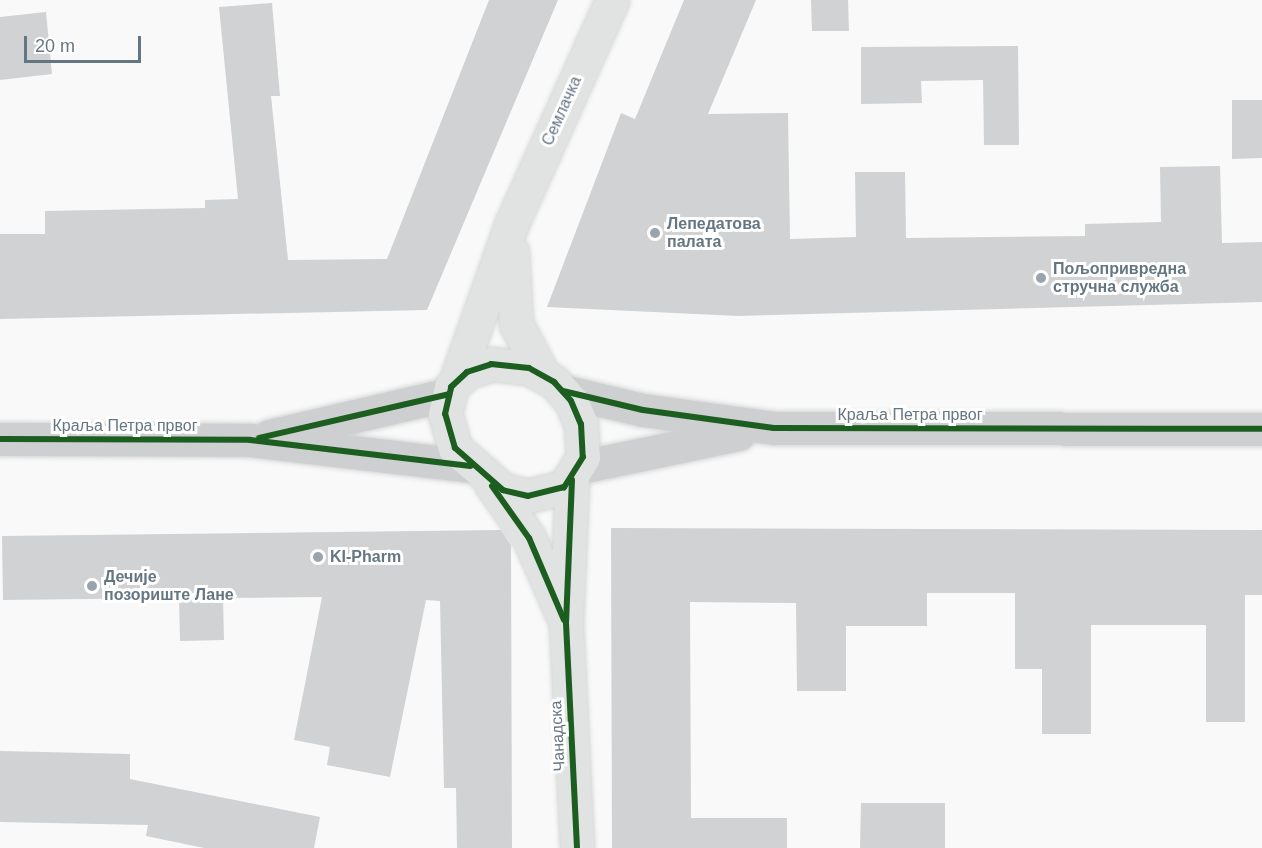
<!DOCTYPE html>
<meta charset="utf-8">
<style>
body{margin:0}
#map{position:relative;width:1262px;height:848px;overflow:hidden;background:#f9f9f9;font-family:Helvetica,sans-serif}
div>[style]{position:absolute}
.building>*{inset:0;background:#d0d2d3}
.roads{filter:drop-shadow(0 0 2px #d5d6d7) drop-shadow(0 0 2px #d5d6d7)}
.minor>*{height:33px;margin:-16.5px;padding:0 16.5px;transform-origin:16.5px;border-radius:16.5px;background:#cecfd0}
.major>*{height:33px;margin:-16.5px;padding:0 16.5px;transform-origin:16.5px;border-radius:16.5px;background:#e1e2e2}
.cycleway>*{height:6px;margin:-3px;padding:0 3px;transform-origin:3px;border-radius:3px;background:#1b5e20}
.dots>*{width:16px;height:16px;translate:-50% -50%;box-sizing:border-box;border:3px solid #fff;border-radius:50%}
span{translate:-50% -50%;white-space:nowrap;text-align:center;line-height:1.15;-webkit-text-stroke:6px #fff;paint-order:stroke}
.street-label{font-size:16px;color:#657683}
.poi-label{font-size:16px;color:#657683;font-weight:700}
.left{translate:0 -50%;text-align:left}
.scale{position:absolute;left:24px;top:36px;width:117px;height:27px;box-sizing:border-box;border:3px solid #657683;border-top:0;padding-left:8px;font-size:18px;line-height:21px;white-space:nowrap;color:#657683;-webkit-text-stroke:4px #fff;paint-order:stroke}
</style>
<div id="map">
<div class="building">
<i style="clip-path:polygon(489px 0,558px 0,427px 310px,0 319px,0 234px,45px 234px,45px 211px,205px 208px,205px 200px,238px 199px,219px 7px,272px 3px,280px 96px,271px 96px,288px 260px,387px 259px)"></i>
<i style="clip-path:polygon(684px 0,756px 0,708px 114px,788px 113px,790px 239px,856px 237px,855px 172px,905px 172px,906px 238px,1085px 236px,1085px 224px,1161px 222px,1160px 167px,1220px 166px,1222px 243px,1262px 242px,1262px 302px,738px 316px,547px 307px,621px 113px,635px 119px)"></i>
<i style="clip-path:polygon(811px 0,848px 0,849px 31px,812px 31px)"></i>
<i style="clip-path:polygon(46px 12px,52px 74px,0 80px,0 17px)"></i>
<i style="clip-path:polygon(1018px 46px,1019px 145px,984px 145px,983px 80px,921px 81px,922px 103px,861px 104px,861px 47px)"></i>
<i style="clip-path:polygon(1232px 100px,1262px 100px,1262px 158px,1232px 159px)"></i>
<i style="clip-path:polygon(611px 528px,1262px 530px,1262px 595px,1245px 595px,1245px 722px,1206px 722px,1206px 625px,1091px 625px,1091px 734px,1042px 734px,1042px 669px,1015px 669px,1015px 593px,927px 593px,927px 626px,846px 626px,846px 691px,797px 691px,796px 603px,690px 602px,691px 818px,787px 818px,787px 848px,612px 848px)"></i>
<i style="clip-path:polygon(501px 530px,511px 545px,512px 848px,457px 848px,456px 788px,444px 788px,440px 601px,426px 600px,390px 777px,327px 765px,330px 747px,294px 740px,322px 597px,223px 598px,224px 640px,180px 641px,179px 598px,3px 600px,2px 536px)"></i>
<i style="clip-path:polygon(0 751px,130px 754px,130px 779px,320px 817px,314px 848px,204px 848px,146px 836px,148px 825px,0 822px)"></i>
<i style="clip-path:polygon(861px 803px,945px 803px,945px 848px,860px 848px)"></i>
</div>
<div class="roads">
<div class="minor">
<i style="left:563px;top:391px;width:82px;rotate:13.4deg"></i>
<i style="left:643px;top:410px;width:132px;rotate:7.8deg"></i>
<i style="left:774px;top:428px;width:488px;rotate:0.1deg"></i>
<i style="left:269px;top:436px;width:185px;rotate:-13.1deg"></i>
<i style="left:0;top:439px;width:250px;rotate:0.2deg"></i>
<i style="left:250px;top:440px;width:222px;rotate:6.7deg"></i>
<i style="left:581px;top:467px;width:161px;rotate:-11.8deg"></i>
</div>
<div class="major">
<i style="left:512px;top:252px;width:72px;rotate:86.8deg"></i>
<i style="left:516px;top:324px;width:58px;rotate:62.1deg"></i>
<i style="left:491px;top:364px;width:38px;rotate:6deg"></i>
<i style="left:529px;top:368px;width:29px;rotate:29deg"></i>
<i style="left:554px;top:382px;width:25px;rotate:48deg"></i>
<i style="left:571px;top:401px;width:25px;rotate:67deg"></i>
<i style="left:581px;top:424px;width:33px;rotate:87deg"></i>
<i style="left:583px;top:457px;width:36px;rotate:122deg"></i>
<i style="left:564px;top:487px;width:37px;rotate:166deg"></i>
<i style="left:528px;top:496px;width:26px;rotate:-167deg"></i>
<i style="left:503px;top:490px;width:64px;rotate:-138.8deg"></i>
<i style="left:455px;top:448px;width:35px;rotate:-106deg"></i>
<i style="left:445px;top:414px;width:28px;rotate:-77deg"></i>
<i style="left:451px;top:387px;width:22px;rotate:-43deg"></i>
<i style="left:467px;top:372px;width:25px;rotate:-18deg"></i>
<i style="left:457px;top:378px;width:164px;rotate:-70.5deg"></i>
<i style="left:512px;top:223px;width:244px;rotate:-65.8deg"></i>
<i style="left:572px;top:480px;width:143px;rotate:92.4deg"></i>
<i style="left:566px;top:623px;width:225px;rotate:87.2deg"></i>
<i style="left:491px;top:484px;width:66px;rotate:54.9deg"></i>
<i style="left:529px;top:538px;width:85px;rotate:66.4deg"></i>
</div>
</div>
<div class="cycleway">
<i style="left:491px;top:364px;width:38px;rotate:6deg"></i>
<i style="left:529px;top:368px;width:29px;rotate:29deg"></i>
<i style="left:554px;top:382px;width:25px;rotate:48deg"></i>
<i style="left:571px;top:401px;width:25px;rotate:67deg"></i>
<i style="left:581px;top:424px;width:33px;rotate:87deg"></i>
<i style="left:583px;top:457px;width:36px;rotate:122deg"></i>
<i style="left:564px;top:487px;width:37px;rotate:166deg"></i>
<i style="left:528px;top:496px;width:26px;rotate:-167deg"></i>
<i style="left:503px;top:490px;width:64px;rotate:-138.8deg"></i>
<i style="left:455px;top:448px;width:35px;rotate:-106deg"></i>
<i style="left:445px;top:414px;width:28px;rotate:-77deg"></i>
<i style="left:451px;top:387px;width:22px;rotate:-43deg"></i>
<i style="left:467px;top:372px;width:25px;rotate:-18deg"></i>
<i style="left:563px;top:391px;width:82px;rotate:13.4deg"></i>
<i style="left:643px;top:410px;width:132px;rotate:7.8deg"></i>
<i style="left:774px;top:428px;width:488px;rotate:0.1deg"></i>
<i style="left:259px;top:438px;width:195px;rotate:-13deg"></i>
<i style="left:0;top:439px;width:250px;rotate:0.2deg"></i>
<i style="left:250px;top:440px;width:222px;rotate:6.7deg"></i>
<i style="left:572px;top:480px;width:143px;rotate:92.4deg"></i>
<i style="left:566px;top:623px;width:225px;rotate:87.2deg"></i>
<i style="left:492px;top:486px;width:64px;rotate:54.6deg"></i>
<i style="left:529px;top:538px;width:89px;rotate:66.9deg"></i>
</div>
<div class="dots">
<i style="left:655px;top:233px;background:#99a4ac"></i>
<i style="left:1041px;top:278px;background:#99a4ac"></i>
<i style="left:318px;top:557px;background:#99a4ac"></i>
<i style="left:92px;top:586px;background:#99a4ac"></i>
</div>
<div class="street-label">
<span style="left:562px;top:111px;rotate:-66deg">Семлачка</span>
<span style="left:910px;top:415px">Краља Петра првог</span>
<span style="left:125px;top:426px">Краља Петра првог</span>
<span style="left:558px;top:736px;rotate:-93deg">Чанадска</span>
</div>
<div class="poi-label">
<span class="left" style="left:667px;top:233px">Лепедатова<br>палата</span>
<span class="left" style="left:1053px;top:278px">Пољопривредна<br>стручна служба</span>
<span class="left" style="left:330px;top:557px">KI-Pharm</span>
<span class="left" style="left:104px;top:586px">Дечије<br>позориште Лане</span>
</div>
<div class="scale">20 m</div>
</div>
